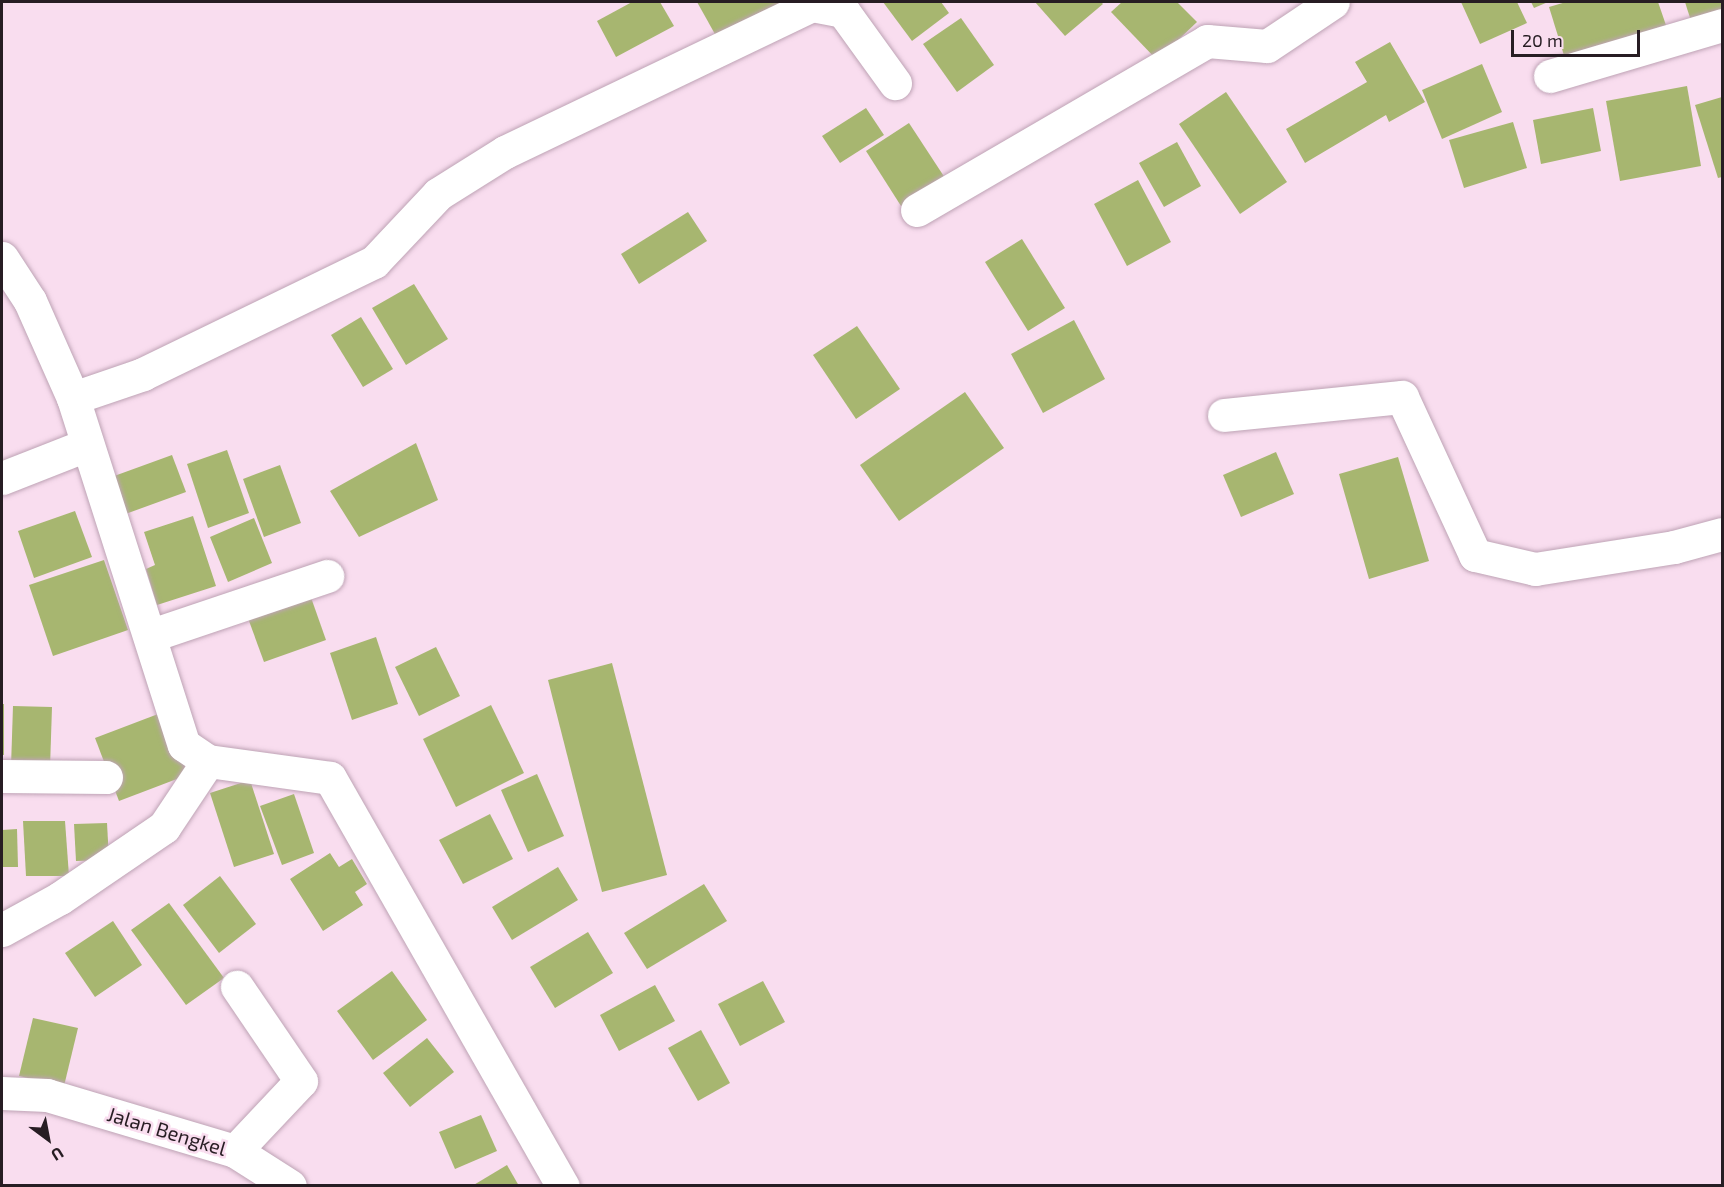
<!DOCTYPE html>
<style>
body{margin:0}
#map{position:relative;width:1724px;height:1187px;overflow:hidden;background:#f9ddef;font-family:"Exo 2",sans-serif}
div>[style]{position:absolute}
.building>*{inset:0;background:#a7b670}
.roads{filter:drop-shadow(0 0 2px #bea3b5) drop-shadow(0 0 2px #bea3b5)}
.street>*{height:33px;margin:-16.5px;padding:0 16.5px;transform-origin:16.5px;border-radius:16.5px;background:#fff}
span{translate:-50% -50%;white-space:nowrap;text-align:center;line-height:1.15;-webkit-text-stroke:5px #f9ddef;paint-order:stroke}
.street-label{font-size:20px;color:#271d23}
.frame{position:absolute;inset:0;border:3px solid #271d23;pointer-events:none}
.north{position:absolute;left:18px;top:1109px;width:60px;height:60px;-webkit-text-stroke:4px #f9ddef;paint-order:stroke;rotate:148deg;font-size:16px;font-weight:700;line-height:24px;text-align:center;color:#271d23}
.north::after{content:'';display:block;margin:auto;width:21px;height:27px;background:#271d23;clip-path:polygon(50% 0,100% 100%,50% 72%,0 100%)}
.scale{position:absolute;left:1511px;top:30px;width:129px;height:27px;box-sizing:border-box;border:3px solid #271d23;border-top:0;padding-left:8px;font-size:18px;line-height:21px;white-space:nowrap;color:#271d23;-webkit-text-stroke:4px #f9ddef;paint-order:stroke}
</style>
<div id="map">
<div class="building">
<i style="clip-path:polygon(632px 2px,660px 2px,674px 26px,616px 57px,597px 21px)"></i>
<i style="clip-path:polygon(697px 2px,798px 2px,720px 43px)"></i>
<i style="clip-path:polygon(883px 2px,941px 2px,949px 13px,912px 41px)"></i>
<i style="clip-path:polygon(1035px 2px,1101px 2px,1103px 4px,1065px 36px)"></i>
<i style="clip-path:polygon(1122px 2px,1177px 2px,1197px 22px,1157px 60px,1111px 12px)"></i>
<i style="clip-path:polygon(1461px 2px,1517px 2px,1527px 23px,1480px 44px)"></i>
<i style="clip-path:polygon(1531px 2px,1548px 2px,1534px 8px)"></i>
<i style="clip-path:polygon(1566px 2px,1658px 2px,1668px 31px,1567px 65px,1549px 7px)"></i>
<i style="clip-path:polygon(1685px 2px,1722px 2px,1722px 11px,1691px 21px)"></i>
<i style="clip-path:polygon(961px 18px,994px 65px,957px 92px,923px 44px)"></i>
<i style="clip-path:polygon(1390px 42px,1425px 102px,1389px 122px,1386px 115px,1305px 163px,1286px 129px,1367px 82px,1355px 62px)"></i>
<i style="clip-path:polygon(1482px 64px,1502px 112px,1442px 139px,1422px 90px)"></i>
<i style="clip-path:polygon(1687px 86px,1701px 166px,1620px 181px,1606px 101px)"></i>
<i style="clip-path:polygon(1226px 92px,1287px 182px,1240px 214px,1179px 124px)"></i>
<i style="clip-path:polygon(1722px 97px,1722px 177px,1718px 178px,1695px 105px)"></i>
<i style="clip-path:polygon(866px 108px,884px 135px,840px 163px,822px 136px)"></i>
<i style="clip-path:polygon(1593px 108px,1601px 151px,1541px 164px,1533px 120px)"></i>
<i style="clip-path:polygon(1513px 122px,1527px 168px,1464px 188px,1449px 140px)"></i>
<i style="clip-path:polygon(909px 123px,945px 178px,901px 206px,866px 151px)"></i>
<i style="clip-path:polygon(1177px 142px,1201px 186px,1164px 207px,1139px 163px)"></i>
<i style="clip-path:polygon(1138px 180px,1171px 242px,1127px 266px,1094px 204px)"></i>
<i style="clip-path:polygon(688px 212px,707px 241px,639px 284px,621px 254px)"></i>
<i style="clip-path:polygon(1022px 239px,1065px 308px,1028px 331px,985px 262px)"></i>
<i style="clip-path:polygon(414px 284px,448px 339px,406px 365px,372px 308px)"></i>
<i style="clip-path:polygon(361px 317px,393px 369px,363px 387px,331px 335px)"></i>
<i style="clip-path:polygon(1074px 320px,1105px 379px,1043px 413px,1011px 354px)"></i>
<i style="clip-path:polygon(857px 326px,900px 389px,856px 419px,813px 355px)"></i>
<i style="clip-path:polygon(965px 392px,1004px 448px,899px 521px,860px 465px)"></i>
<i style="clip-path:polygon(416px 443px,438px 500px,359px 537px,330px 491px)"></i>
<i style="clip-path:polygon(227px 450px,249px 513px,208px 528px,187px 464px)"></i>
<i style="clip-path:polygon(1276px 452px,1294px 494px,1241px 517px,1223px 475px)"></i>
<i style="clip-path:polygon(172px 455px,186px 492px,120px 516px,106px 479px)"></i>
<i style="clip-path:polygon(1398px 457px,1429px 561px,1369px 579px,1339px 474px)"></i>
<i style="clip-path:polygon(280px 465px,301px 523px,264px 537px,243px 479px)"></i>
<i style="clip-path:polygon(75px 511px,92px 557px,34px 578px,18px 531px)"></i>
<i style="clip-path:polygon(193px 516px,216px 586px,157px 605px,146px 569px,155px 565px,144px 532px)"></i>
<i style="clip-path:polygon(254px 518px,272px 563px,228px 582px,210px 537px)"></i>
<i style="clip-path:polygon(104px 560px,128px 630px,53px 656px,29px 585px)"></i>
<i style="clip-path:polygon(308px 589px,326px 640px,264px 662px,245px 610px)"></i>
<i style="clip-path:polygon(376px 637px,398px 704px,352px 720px,330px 653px)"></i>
<i style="clip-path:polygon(436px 647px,460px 696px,419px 716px,395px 667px)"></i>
<i style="clip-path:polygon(612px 663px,667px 875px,602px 892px,548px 680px)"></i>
<i style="clip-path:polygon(2px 704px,4px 704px,4px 755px,2px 755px)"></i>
<i style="clip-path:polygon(491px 705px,524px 773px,456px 807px,423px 739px)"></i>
<i style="clip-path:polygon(13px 706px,52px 707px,50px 768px,11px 767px)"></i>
<i style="clip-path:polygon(166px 711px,190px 774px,119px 801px,95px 738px)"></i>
<i style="clip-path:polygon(537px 774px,564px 836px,528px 852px,501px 790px)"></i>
<i style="clip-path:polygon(250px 780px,274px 854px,234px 867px,210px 793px)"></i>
<i style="clip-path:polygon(294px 794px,314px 853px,282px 865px,260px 806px)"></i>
<i style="clip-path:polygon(490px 814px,513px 859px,463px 884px,439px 840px)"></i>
<i style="clip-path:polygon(23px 821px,65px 821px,69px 876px,26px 876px)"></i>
<i style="clip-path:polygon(107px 823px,109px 860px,76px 861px,74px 824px)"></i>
<i style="clip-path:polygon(17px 829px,18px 867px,2px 867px,2px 830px)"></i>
<i style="clip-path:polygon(330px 853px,339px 867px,352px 859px,367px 884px,355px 892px,363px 905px,323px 931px,290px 879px)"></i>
<i style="clip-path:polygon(558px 867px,578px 900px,512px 940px,492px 907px)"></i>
<i style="clip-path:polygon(220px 876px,256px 924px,219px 953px,183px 905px)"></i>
<i style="clip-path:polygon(704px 884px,727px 921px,647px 969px,624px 933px)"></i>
<i style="clip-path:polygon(169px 903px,224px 978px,186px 1005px,131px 930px)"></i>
<i style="clip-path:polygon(113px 921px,142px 965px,95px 997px,65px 953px)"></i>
<i style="clip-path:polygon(588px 932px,613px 973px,555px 1008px,530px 967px)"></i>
<i style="clip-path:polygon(392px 971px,427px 1020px,373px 1060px,337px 1011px)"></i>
<i style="clip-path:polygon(763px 981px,785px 1022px,740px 1046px,718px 1004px)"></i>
<i style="clip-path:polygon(655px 985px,675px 1021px,619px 1051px,600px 1015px)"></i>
<i style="clip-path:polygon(33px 1018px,78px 1028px,64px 1086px,19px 1076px)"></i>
<i style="clip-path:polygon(701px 1030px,730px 1083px,698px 1101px,668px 1048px)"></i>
<i style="clip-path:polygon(427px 1038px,454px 1072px,410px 1107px,383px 1073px)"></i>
<i style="clip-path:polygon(481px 1115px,497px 1151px,455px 1169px,439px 1132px)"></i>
<i style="clip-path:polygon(507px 1165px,519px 1186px,472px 1186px)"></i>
</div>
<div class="roads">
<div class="street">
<i style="left:1550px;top:76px;width:179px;rotate:-16.5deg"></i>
<i style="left:917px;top:210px;width:336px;rotate:-30.2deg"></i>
<i style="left:1207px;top:41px;width:60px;rotate:4.8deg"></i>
<i style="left:1267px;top:46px;width:79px;rotate:-33.7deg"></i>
<i style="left:2px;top:258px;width:51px;rotate:56.9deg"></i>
<i style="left:30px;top:301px;width:106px;rotate:66.1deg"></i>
<i style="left:73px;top:398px;width:364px;rotate:72.3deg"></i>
<i style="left:184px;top:745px;width:29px;rotate:34deg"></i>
<i style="left:208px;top:761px;width:123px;rotate:7.9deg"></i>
<i style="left:330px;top:778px;width:470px;rotate:60.3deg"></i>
<i style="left:73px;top:398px;width:74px;rotate:-18.9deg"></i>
<i style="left:143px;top:374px;width:257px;rotate:-25.9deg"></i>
<i style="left:374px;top:262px;width:93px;rotate:-46.7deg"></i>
<i style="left:438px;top:194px;width:79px;rotate:-32.1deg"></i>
<i style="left:505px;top:152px;width:340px;rotate:-25.6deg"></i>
<i style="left:812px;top:5px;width:32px;rotate:11deg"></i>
<i style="left:843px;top:11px;width:89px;rotate:54.2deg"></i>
<i style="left:1224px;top:415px;width:179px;rotate:-5.8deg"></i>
<i style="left:1402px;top:397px;width:174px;rotate:65.2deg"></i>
<i style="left:1475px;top:555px;width:62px;rotate:13.1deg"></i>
<i style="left:1535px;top:569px;width:141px;rotate:-9deg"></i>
<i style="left:1674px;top:547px;width:50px;rotate:-15.2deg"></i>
<i style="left:2px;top:478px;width:90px;rotate:-21.4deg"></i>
<i style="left:152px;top:635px;width:185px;rotate:-18.6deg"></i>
<i style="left:2px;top:776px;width:104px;rotate:0.6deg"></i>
<i style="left:2px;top:930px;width:66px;rotate:-28.9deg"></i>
<i style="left:60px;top:898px;width:126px;rotate:-34.3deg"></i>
<i style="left:164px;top:827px;width:79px;rotate:-56.3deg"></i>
<i style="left:2px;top:1093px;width:45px;rotate:2.5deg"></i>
<i style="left:47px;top:1095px;width:196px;rotate:16.6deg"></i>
<i style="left:235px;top:1151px;width:65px;rotate:32.5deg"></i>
<i style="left:235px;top:1151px;width:96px;rotate:-46.7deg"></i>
<i style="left:301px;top:1081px;width:114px;rotate:-124.2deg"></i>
</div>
</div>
<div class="street-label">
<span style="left:167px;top:1131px;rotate:17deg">Jalan Bengkel</span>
</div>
<div class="frame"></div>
<div class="north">U</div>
<div class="scale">20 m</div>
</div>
